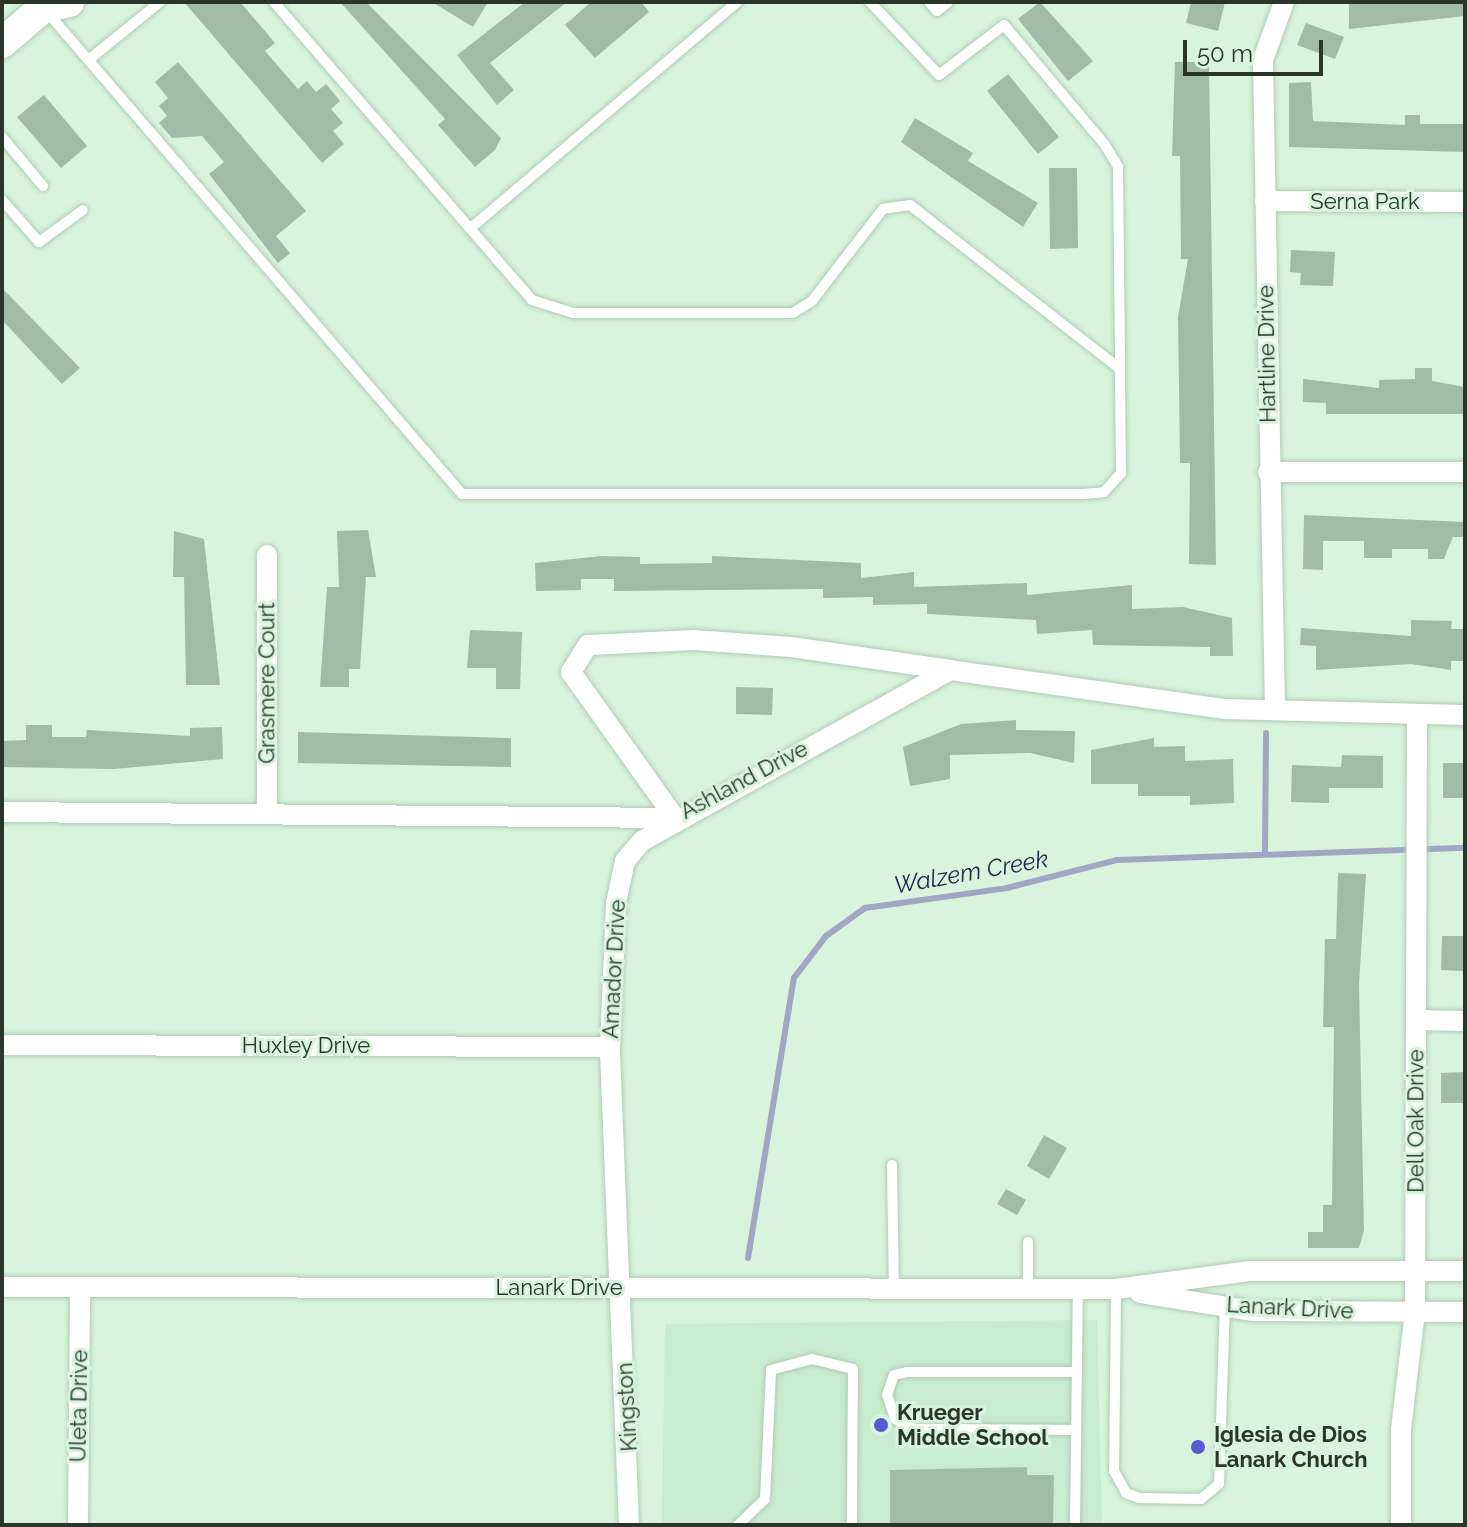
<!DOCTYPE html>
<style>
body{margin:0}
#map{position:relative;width:1467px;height:1527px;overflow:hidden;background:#d8f4dd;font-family:Raleway,sans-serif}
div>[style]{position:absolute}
.built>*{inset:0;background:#c9ecd0}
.stream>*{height:6px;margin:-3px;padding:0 3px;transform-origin:3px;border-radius:3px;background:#a1a7c3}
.building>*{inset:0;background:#a1bca6}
.roads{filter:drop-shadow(0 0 2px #b0ccb5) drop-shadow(0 0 2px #b0ccb5)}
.lane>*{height:10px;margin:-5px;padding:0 5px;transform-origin:5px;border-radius:5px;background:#fff}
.street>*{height:20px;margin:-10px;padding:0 10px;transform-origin:10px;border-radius:10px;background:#fff}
.primary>*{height:30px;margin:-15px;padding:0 15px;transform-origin:15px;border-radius:15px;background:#fff}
.dots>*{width:22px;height:22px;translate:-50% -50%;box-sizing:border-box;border:4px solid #d8f4dd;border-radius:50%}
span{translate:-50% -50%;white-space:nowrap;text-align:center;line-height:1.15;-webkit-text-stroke:6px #d8f4dd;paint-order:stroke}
.street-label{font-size:22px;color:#2a352c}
.poi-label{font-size:22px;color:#2a352c;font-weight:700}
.left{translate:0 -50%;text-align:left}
.water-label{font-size:24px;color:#22274e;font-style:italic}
.frame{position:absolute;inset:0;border:4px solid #2a352c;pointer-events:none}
.scale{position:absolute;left:1183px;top:40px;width:140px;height:36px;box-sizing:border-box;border:4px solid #2a352c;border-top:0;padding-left:10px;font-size:24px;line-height:28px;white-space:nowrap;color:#2a352c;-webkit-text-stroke:6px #d8f4dd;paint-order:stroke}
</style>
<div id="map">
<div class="built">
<i style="clip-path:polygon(1097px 1320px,1102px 1525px,662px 1525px,665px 1324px)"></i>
</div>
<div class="stream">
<i style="left:1265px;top:851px;width:118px;rotate:-89.5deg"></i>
<i style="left:748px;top:1258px;width:284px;rotate:-80.7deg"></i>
<i style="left:794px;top:978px;width:53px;rotate:-52.7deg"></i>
<i style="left:826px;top:936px;width:48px;rotate:-35.7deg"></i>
<i style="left:865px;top:908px;width:143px;rotate:-8deg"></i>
<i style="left:1007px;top:888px;width:114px;rotate:-14.3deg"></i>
<i style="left:1117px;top:860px;width:348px;rotate:-2deg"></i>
</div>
<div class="building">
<i style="clip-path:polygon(184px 2px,241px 3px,275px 43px,265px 51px,298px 89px,307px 81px,316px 92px,326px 84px,340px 101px,331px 109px,343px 123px,333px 131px,344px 144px,322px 163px)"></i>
<i style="clip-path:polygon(340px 2px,366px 2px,501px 138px,495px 150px,475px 167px,438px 125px,445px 119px)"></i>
<i style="clip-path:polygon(432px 2px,488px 2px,473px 27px)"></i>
<i style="clip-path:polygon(525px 2px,567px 2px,490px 63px,514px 90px,497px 105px,457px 55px)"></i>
<i style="clip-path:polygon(591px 2px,641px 2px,649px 12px,595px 58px,565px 25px)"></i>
<i style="clip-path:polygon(1040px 2px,1093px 61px,1068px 81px,1018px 19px)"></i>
<i style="clip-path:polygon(1191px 2px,1225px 2px,1218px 31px,1186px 23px)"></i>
<i style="clip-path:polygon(1349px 2px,1465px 2px,1465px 16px,1349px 29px)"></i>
<i style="clip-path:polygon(1306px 23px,1344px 37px,1335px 59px,1297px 45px)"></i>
<i style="clip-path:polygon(178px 62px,306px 211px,276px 236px,290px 253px,278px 263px,209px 174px,224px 162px,202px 136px,172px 138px,159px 123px,167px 116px,159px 106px,168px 98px,155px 82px)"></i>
<i style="clip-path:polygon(1175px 62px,1209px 62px,1216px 565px,1189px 564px,1190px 463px,1180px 463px,1178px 317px,1188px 259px,1181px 259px,1180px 156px,1172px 156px)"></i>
<i style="clip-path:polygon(1008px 74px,1059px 137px,1038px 154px,987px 91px)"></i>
<i style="clip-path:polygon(1311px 82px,1313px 121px,1405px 125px,1405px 115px,1420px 115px,1420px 124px,1465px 124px,1465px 152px,1289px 147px,1289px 83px)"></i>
<i style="clip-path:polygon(44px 95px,87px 146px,61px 168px,17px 117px)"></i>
<i style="clip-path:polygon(915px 118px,973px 153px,968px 161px,1038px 203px,1023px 227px,901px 142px)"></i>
<i style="clip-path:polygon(1049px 168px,1077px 168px,1078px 248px,1050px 249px)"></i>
<i style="clip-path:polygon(1291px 250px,1335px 252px,1333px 286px,1300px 285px,1301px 273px,1290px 272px)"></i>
<i style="clip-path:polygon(2px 288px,80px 368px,62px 384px,2px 320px)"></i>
<i style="clip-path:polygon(1415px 368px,1432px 368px,1432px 381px,1465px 387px,1465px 414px,1326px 414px,1326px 403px,1303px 402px,1303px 379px,1379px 388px,1379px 380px,1415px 379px)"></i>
<i style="clip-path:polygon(1304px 515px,1465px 522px,1465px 537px,1453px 537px,1444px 559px,1428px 559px,1428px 549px,1392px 549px,1392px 558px,1364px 558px,1364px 541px,1323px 541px,1323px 570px,1303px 569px)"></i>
<i style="clip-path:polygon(368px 530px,376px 577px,366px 577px,360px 669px,349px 669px,349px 687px,320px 687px,327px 587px,339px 587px,337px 531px)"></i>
<i style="clip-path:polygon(174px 531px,204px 539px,220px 685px,186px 685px,184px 577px,173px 577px)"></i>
<i style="clip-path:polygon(602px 556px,640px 557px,640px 564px,712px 563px,712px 556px,861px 563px,861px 578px,914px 572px,914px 587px,1027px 583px,1027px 595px,1132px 585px,1132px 609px,1183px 607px,1232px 618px,1233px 656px,1210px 656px,1210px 647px,1093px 645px,1092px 630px,1037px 634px,1036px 620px,927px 614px,927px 604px,873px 605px,873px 597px,823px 598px,823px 589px,614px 591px,614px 579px,581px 579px,581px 590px,536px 591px,535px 563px)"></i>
<i style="clip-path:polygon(1411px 620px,1452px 621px,1451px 629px,1465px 629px,1465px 661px,1451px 661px,1451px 670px,1411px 664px,1316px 670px,1316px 646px,1300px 645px,1301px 628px,1411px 636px)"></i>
<i style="clip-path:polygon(470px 630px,522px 632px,520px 689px,496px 689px,496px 668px,467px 668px)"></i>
<i style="clip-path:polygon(736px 687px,773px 688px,772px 715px,736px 714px)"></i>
<i style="clip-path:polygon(1016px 720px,1016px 730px,1075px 731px,1074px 763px,1030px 753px,950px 755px,950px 779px,910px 786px,903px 747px,961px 724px)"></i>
<i style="clip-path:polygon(26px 725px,52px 725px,52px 737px,86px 737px,87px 730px,190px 736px,190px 728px,222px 727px,223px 759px,114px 769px,2px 767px,2px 741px,26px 740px)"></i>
<i style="clip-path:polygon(298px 732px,511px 738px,511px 767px,298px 763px)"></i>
<i style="clip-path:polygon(1154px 738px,1154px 747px,1185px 746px,1185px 761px,1233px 759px,1234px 803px,1190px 805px,1190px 796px,1138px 796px,1138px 784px,1091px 784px,1091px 750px)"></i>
<i style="clip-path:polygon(1342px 755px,1383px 756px,1383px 788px,1329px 788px,1329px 803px,1291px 802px,1292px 765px,1341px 767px)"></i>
<i style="clip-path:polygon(1443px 763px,1465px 763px,1465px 798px,1443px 798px)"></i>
<i style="clip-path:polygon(1338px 873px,1366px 874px,1359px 984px,1364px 1230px,1359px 1248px,1308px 1248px,1308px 1232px,1323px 1232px,1323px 1205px,1332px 1205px,1334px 1027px,1323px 1027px,1325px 939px,1336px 939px)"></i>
<i style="clip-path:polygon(1442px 936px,1465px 936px,1465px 971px,1441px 970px)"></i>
<i style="clip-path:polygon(1465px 1072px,1465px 1103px,1441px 1103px,1441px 1073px)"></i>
<i style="clip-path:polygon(1044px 1135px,1067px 1148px,1049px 1179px,1027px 1166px)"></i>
<i style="clip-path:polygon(1006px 1189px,1026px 1200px,1017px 1215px,997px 1204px)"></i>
<i style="clip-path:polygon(1027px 1467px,1027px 1475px,1054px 1475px,1053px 1525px,890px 1525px,890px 1470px)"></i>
</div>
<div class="roads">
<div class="lane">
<i style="left:870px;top:2px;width:100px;rotate:46.6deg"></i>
<i style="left:939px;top:75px;width:82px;rotate:-37.6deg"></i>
<i style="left:1004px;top:25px;width:157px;rotate:49.9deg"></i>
<i style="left:1105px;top:145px;width:26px;rotate:59deg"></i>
<i style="left:1118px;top:167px;width:202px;rotate:89.4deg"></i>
<i style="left:929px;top:2px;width:12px;rotate:48deg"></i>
<i style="left:937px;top:11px;width:14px;rotate:-39deg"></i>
<i style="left:47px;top:12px;width:636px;rotate:49.27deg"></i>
<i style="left:462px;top:494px;width:621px"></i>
<i style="left:1083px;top:494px;width:21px;rotate:-5deg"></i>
<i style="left:1104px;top:492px;width:25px;rotate:-48deg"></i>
<i style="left:1121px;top:473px;width:104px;rotate:-90.6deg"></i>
<i style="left:1120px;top:369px;width:266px;rotate:-142deg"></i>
<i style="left:910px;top:205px;width:27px;rotate:172deg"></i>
<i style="left:883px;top:209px;width:116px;rotate:127.7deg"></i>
<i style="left:812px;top:301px;width:22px;rotate:148deg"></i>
<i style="left:793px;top:313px;width:220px;rotate:180deg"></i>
<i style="left:573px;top:313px;width:43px;rotate:-162.4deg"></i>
<i style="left:532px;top:300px;width:394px;rotate:-130.9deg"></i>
<i style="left:91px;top:58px;width:89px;rotate:-39.1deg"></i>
<i style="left:2px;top:137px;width:64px;rotate:50.1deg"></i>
<i style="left:2px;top:200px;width:56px;rotate:48.6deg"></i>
<i style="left:39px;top:242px;width:54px;rotate:-36deg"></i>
<i style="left:472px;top:227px;width:348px;rotate:-40.3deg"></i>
<i style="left:892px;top:1165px;width:124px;rotate:89.1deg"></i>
<i style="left:1028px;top:1242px;width:47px;rotate:90deg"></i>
<i style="left:1116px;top:1289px;width:182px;rotate:90.6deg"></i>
<i style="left:1114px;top:1471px;width:25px;rotate:61deg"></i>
<i style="left:1126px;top:1493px;width:14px;rotate:21deg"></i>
<i style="left:1139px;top:1498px;width:62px;rotate:0.9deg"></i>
<i style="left:1201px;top:1499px;width:23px;rotate:-40deg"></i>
<i style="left:1219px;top:1484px;width:178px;rotate:-88.1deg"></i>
<i style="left:1076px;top:1430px;width:162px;rotate:-179.6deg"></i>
<i style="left:914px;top:1429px;width:21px;rotate:-152deg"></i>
<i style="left:895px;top:1419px;width:25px;rotate:-108deg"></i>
<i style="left:887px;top:1395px;width:21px;rotate:-71deg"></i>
<i style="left:894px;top:1375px;width:13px;rotate:-13deg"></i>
<i style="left:907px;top:1372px;width:170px"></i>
<i style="left:738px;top:1525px;width:37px;rotate:-44deg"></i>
<i style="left:765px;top:1499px;width:129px;rotate:-87.3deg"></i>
<i style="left:771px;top:1370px;width:42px;rotate:-15deg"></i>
<i style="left:812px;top:1359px;width:42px;rotate:13.7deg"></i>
<i style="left:853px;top:1369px;width:156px;rotate:90.4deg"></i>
<i style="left:1075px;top:1525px;width:236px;rotate:-89.3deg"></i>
</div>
<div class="street">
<i style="left:1265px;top:201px;width:200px;rotate:0.3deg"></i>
<i style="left:1268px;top:472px;width:197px"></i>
<i style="left:1275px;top:710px;width:650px;rotate:-91.06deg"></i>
<i style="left:1263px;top:60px;width:62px;rotate:-70.1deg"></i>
<i style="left:267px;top:811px;width:256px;rotate:-90deg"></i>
<i style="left:2px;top:812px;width:673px;rotate:0.51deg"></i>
<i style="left:675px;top:818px;width:179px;rotate:-125.5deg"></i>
<i style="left:571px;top:672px;width:32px;rotate:-58deg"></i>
<i style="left:588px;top:645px;width:106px;rotate:-2.7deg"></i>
<i style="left:694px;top:640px;width:97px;rotate:4.1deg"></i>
<i style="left:791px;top:647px;width:161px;rotate:8.2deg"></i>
<i style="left:1416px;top:1020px;width:49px;rotate:1.2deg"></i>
<i style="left:2px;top:1045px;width:608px;rotate:0.19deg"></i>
<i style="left:2px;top:1287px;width:1114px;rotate:0.1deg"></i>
<i style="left:1116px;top:1289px;width:134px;rotate:-7.7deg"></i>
<i style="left:1249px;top:1271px;width:216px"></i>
<i style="left:1140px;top:1293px;width:113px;rotate:9.1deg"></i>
<i style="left:1252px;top:1311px;width:213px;rotate:0.3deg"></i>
<i style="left:78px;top:1525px;width:237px;rotate:-89.5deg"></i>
<i style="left:629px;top:1525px;width:478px;rotate:-92.3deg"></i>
<i style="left:610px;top:1047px;width:144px;rotate:-87.6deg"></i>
<i style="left:616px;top:903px;width:43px;rotate:-77.9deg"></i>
<i style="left:625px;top:861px;width:26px;rotate:-50deg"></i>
<i style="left:642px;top:841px;width:352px;rotate:-29deg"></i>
<i style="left:950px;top:670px;width:277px;rotate:8.1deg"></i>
<i style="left:1224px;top:709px;width:241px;rotate:1.4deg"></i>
<i style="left:1401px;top:1525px;width:96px;rotate:-90deg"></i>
<i style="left:1401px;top:1429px;width:118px;rotate:-83.2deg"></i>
<i style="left:1415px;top:1312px;width:597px;rotate:-89.81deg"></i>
</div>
<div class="primary">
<i style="left:2px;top:43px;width:54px;rotate:-40.5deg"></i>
<i style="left:43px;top:8px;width:27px;rotate:-13deg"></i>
</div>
</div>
<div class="dots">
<i style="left:881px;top:1425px;background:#555bd2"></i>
<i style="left:1198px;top:1447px;background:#555bd2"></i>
</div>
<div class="street-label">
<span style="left:1365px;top:202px">Serna Park</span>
<span style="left:1267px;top:354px;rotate:-91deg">Hartline Drive</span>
<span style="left:267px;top:683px;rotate:-90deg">Grasmere Court</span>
<span style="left:744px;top:780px;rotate:-28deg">Ashland Drive</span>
<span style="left:614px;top:969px;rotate:-87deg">Amador Drive</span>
<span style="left:306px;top:1046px">Huxley Drive</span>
<span style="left:1416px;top:1121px;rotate:-90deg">Dell Oak Drive</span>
<span style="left:559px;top:1288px">Lanark Drive</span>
<span style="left:1290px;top:1308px;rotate:3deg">Lanark Drive</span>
<span style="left:79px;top:1406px;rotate:-89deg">Uleta Drive</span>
<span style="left:627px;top:1407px;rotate:-93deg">Kingston</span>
</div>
<div class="poi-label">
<span class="left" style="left:897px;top:1425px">Krueger<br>Middle School</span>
<span class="left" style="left:1214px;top:1447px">Iglesia de Dios<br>Lanark Church</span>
</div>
<div class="water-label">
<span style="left:971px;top:872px;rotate:-10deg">Walzem Creek</span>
</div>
<div class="frame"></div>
<div class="scale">50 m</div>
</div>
